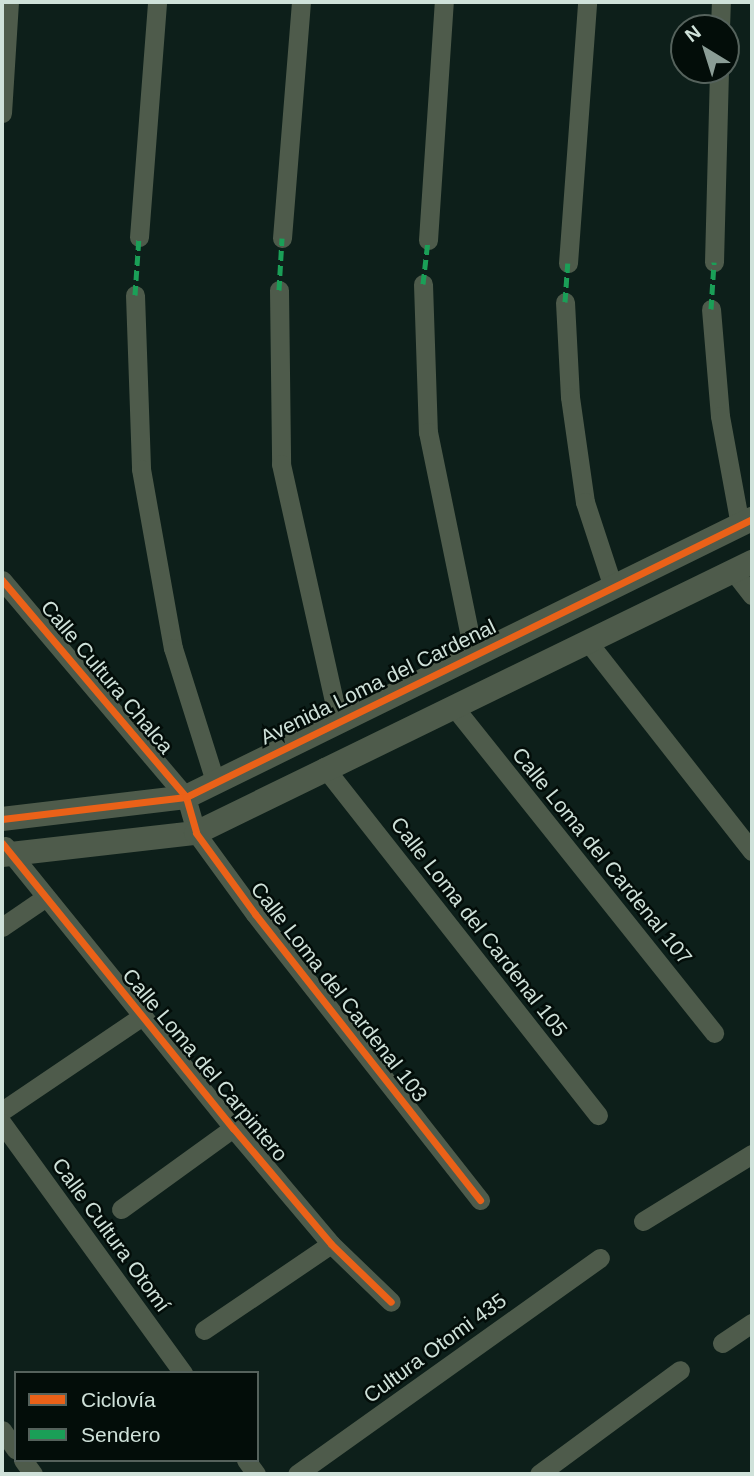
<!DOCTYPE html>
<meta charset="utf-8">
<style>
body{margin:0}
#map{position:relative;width:754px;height:1476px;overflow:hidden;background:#0d1f1a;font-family:Helvetica,sans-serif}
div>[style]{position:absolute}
.minor>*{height:19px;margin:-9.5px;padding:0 9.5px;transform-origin:9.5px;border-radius:9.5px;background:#4e5b4b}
.tertiary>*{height:24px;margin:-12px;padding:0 12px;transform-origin:12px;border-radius:12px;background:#4e5b4b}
.quiet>*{height:5px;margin-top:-2.5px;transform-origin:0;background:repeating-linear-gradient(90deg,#1a9f57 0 10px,transparent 0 15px)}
.cycleway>*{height:7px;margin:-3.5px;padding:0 3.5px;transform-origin:3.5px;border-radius:3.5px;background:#ea6118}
span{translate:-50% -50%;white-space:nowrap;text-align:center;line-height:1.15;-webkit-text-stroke:5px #030d09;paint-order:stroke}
.street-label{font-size:21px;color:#cfe1d9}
.frame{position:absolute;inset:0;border:4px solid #cfe1d9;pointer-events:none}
.legend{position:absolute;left:14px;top:1371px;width:245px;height:91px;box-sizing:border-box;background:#030d09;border:2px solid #55625c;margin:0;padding:9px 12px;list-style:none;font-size:21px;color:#cfe1d9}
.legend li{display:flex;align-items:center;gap:14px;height:35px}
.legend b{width:35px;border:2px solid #55625c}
.north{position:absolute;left:670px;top:14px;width:70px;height:70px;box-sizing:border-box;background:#030d09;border:2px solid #55625c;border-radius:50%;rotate:322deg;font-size:19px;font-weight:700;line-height:28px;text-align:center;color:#cfe1d9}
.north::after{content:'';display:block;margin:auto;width:24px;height:32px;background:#8b9d96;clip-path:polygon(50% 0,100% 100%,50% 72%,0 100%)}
</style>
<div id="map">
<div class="minor">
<i style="left:720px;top:28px;width:26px;rotate:-88deg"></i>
<i style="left:2px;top:113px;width:111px;rotate:-86.4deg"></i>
<i style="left:139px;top:237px;width:236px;rotate:-85.6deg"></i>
<i style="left:282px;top:238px;width:237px;rotate:-85.4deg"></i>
<i style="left:428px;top:240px;width:239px;rotate:-86.2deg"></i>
<i style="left:714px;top:262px;width:192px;rotate:-88.5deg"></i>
<i style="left:568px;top:263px;width:262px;rotate:-85.8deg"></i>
<i style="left:423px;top:284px;width:148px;rotate:88.1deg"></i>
<i style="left:428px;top:432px;width:229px;rotate:78.4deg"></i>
<i style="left:279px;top:290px;width:174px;rotate:89.3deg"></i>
<i style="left:281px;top:464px;width:261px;rotate:77.4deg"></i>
<i style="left:135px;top:295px;width:174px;rotate:88deg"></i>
<i style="left:141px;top:469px;width:182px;rotate:79.9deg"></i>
<i style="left:173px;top:648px;width:139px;rotate:72.5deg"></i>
<i style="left:565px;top:302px;width:95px;rotate:87deg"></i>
<i style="left:570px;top:397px;width:106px;rotate:81.9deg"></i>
<i style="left:585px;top:502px;width:89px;rotate:71.8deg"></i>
<i style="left:711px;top:309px;width:107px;rotate:85.2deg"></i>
<i style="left:720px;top:416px;width:111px;rotate:79.6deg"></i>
<i style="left:733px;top:571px;width:31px;rotate:52deg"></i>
<i style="left:2px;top:580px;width:285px;rotate:49.7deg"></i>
<i style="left:186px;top:797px;width:37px;rotate:74deg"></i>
<i style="left:196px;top:833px;width:100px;rotate:53.9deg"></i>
<i style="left:255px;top:914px;width:364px;rotate:51.8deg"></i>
<i style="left:588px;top:642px;width:266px;rotate:51.9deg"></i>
<i style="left:454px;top:707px;width:417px;rotate:51.4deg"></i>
<i style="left:324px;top:767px;width:443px;rotate:51.8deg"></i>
<i style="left:5px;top:846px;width:363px;rotate:51deg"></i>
<i style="left:233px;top:1128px;width:152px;rotate:49.8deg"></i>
<i style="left:331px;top:1244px;width:83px;rotate:44deg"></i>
<i style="left:2px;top:927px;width:53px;rotate:-34.3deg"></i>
<i style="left:2px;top:1111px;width:168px;rotate:-34.1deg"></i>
<i style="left:2px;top:1123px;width:309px;rotate:54.1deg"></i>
<i style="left:121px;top:1209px;width:138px;rotate:-35.9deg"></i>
<i style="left:643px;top:1221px;width:128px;rotate:-31.6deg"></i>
<i style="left:204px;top:1330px;width:153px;rotate:-34.1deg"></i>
<i style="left:722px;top:1343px;width:36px;rotate:-34deg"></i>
<i style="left:2px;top:1430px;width:24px;rotate:55deg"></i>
<i style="left:23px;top:1460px;width:17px;rotate:54deg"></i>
<i style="left:246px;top:1460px;width:17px;rotate:54deg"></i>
<i style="left:297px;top:1474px;width:372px;rotate:-35.5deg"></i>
<i style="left:539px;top:1474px;width:175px;rotate:-36.4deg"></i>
</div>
<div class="tertiary">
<i style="left:2px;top:819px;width:185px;rotate:-6.8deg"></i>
<i style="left:186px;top:797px;width:631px;rotate:-26.16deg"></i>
<i style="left:2px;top:855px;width:195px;rotate:-6.5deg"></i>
<i style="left:196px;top:833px;width:619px;rotate:-25.99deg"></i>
</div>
<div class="quiet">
<i style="left:423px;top:284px;width:44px;rotate:-83.5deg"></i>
<i style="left:279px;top:290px;width:52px;rotate:-86.7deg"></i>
<i style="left:135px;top:295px;width:58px;rotate:-86.1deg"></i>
<i style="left:565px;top:302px;width:39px;rotate:-86deg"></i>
<i style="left:711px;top:309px;width:47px;rotate:-86.3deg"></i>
</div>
<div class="cycleway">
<i style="left:2px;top:580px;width:285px;rotate:49.7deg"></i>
<i style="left:186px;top:797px;width:37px;rotate:74deg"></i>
<i style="left:196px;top:833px;width:100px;rotate:53.9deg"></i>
<i style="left:255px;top:914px;width:364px;rotate:51.8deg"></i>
<i style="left:2px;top:819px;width:185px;rotate:-6.8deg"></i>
<i style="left:186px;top:797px;width:631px;rotate:-26.16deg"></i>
<i style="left:2px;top:843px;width:367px;rotate:51deg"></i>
<i style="left:233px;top:1128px;width:152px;rotate:49.8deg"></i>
<i style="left:331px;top:1244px;width:83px;rotate:44deg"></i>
</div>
<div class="street-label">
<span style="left:107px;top:677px;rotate:50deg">Calle Cultura Chalca</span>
<span style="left:378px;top:682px;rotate:-26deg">Avenida Loma del Cardenal</span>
<span style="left:602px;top:856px;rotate:51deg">Calle Loma del Cardenal 107</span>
<span style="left:479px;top:927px;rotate:52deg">Calle Loma del Cardenal 105</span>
<span style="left:339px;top:992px;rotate:52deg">Calle Loma del Cardenal 103</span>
<span style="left:205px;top:1065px;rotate:50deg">Calle Loma del Carpintero</span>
<span style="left:111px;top:1235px;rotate:54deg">Calle Cultura Otomí</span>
<span style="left:435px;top:1348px;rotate:-36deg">Cultura Otomi 435</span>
</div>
<div class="frame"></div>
<ul class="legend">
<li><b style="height:9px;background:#ea6118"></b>Ciclovía</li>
<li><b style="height:9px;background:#1a9f57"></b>Sendero</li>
</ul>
<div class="north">N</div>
</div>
